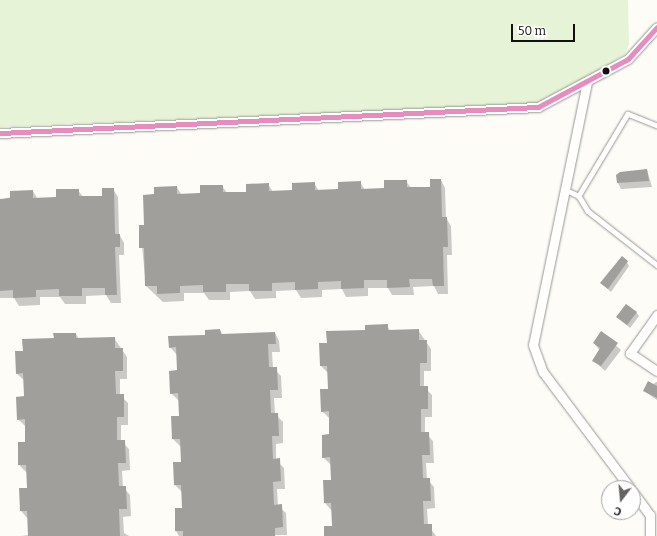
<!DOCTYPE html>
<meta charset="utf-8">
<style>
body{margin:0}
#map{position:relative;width:657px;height:536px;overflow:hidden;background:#fdfcf7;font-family:Bitter,serif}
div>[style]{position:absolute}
.green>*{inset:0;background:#e7f3d7}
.shadow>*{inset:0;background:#0003}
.building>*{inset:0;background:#a19f9c}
.roads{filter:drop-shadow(0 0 1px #979795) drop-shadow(0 0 1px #979795)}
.lane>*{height:4.5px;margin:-2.25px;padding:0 2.25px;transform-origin:2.25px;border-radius:2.25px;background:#fffffe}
.street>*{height:9px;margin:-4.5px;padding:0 4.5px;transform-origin:4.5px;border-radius:4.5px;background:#fffffe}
.bus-1>*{height:5px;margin:-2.5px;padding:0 2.5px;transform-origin:2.5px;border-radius:2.5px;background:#e78cbf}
.dots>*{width:11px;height:11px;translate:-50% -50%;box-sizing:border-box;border:2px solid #fff;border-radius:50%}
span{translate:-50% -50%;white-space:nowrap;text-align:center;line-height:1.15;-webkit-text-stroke:4px #fff;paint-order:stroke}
.north{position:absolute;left:601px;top:480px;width:40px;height:40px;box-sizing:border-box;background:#fff;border:1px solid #a0a0a0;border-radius:50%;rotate:196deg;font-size:11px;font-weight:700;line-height:16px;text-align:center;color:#111}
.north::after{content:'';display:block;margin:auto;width:14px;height:18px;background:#646362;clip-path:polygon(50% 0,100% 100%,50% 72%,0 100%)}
.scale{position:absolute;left:511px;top:24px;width:64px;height:18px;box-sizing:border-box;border:2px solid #111;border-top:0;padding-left:5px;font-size:12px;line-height:14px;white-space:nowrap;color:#111;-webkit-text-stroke:3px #fff;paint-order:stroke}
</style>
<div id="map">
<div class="green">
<i style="clip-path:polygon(0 0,628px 0,629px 44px,625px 54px,548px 103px,0 127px)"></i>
</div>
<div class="shadow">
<i style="clip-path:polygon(647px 170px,652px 187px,621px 189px,618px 183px)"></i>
<i style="clip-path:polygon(441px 180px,445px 188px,446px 218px,451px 226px,452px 255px,447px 255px,448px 294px,438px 294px,434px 286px,413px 287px,414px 295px,392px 295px,388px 288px,368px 288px,368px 296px,346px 297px,342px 289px,322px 290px,322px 297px,301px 298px,296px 290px,276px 291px,276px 298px,255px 299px,250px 291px,230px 292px,230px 300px,209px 300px,204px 293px,184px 293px,184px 301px,163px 302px,146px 286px,140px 226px,145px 226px,155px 195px,177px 187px,181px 194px,201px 194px,222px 186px,227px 193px,247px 193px,268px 184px,273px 192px,293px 191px,314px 183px,319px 191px,339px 190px,360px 182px,365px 190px,385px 189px,406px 181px,411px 188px,431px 188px)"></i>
<i style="clip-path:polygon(113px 189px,118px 197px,119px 234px,124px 243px,124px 255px,119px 255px,121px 303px,111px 303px,106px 295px,86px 296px,86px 304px,65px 304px,60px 297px,40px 297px,40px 305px,19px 306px,14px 298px,0 298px,0 200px,33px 191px,37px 198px,57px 198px,78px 190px,83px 197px,103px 197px)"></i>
<i style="clip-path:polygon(627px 262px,629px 266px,611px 292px,601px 283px)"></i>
<i style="clip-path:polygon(636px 312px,639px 316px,630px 328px,617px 317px)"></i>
<i style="clip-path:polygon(387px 325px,390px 331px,418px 330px,431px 349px,431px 371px,424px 371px,424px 387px,432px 395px,432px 417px,425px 417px,425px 433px,433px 441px,434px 463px,426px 463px,427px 479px,434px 487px,435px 508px,427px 509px,428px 525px,436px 536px,325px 536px,333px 527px,332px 511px,325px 503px,324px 481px,332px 481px,331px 465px,323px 457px,330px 435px,330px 419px,322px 411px,329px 389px,329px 374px,321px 366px,328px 344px)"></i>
<i style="clip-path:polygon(220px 330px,223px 335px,275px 333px,279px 341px,280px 352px,272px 352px,273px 368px,281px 376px,282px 398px,274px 398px,275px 414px,283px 422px,283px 443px,276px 444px,276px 460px,284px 468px,285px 489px,277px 489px,278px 506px,286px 513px,287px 535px,179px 536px,176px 531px,183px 509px,183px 493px,175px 485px,182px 463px,181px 447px,173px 439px,172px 417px,180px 417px,179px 401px,171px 393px,178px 371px,177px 355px,170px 347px)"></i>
<i style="clip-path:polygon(602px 333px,621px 350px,605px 371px,594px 361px,600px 351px,594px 343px)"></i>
<i style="clip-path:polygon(76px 334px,79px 339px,114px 338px,127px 357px,127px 379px,120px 379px,120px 395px,128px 403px,128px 425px,121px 425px,121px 441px,129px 449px,130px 470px,122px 471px,123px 487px,130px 495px,131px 516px,123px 517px,124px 533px,129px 536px,21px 536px,29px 535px,28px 519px,21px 511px,20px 489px,28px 489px,27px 473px,19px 465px,19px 443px,26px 443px,26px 427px,18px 419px,25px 397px,25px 381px,17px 374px,24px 352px)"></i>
<i style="clip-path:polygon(656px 382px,657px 382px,657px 400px,644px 391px)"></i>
</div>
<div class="building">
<i style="clip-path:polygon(647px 169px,649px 181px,617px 183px,616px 175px,620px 172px)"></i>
<i style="clip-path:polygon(430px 179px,441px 179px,442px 217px,447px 217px,448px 247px,443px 247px,444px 286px,433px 286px,432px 279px,409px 279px,410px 287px,387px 288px,387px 280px,364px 280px,364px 288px,341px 289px,341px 281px,318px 282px,318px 289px,295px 290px,295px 282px,272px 283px,272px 291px,249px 291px,249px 284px,226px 284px,226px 292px,203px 292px,203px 285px,180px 286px,180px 293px,157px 294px,157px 286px,145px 286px,144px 248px,139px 248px,139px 225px,144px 225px,143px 195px,154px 194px,154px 187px,177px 186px,177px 194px,200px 193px,200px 185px,223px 185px,223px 192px,246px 192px,246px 184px,269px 183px,269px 191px,292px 190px,292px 183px,315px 182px,315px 190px,338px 189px,338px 182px,361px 181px,361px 189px,384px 188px,384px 180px,407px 180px,407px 187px,430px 187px)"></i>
<i style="clip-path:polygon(102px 188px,114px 188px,115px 234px,120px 234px,120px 247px,115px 247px,117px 295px,105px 295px,105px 288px,82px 288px,82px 296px,59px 296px,59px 289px,36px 290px,36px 297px,13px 298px,13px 290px,0 291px,0 199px,10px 198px,10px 191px,33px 190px,33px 198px,56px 197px,56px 189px,79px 189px,79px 196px,102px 196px)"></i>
<i style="clip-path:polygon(622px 256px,628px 261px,608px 289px,600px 283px)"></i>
<i style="clip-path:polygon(626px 304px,637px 312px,627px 325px,616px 317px)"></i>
<i style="clip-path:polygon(388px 324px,388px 330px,419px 329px,419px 340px,427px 340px,427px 363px,420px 363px,420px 386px,428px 386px,428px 409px,421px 409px,421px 432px,429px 432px,430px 455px,422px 455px,423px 478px,430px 478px,431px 501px,423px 501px,424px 524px,432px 524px,432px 536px,324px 536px,324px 526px,332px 526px,331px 503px,324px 503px,323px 480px,331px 480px,330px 457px,322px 458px,322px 435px,329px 434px,329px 411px,321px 412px,320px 389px,328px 389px,327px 366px,320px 366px,319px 343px,327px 343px,326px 331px,365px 330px,365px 325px)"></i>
<i style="clip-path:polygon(220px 329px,221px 334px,275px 332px,276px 344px,268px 344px,269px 367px,277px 367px,278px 390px,270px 390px,271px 413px,278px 413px,279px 436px,272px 436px,273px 459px,280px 458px,281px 481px,273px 482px,274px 505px,282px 504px,283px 527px,275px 528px,275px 536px,183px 536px,183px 531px,175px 531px,175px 508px,182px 508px,181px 485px,174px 485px,173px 462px,181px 462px,180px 439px,172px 439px,171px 416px,179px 416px,178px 393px,170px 394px,169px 371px,177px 370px,176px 347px,169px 348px,168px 336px,205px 335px,205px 330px)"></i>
<i style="clip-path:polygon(601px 331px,618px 343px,601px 366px,592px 361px,600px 348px,593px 343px)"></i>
<i style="clip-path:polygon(53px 333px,76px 333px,76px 338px,115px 337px,115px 348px,123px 348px,123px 371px,115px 371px,116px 394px,124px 394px,124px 417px,117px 417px,117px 440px,125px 440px,126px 463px,118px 463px,119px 486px,126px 486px,127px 509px,119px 509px,120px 536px,28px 536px,27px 511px,20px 511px,19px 488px,27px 488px,26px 465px,18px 465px,18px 442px,25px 442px,25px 419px,17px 420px,16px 397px,24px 396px,23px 373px,16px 374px,15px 351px,23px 351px,22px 339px,54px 338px)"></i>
<i style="clip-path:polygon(648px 381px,657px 386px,657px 398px,643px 391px)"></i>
</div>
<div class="roads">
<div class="lane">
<i style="left:657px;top:126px;width:31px;rotate:-158deg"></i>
<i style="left:628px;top:114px;width:96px;rotate:120.9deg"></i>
<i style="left:579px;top:196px;width:17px;rotate:59deg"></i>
<i style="left:588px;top:211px;width:88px;rotate:38deg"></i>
<i style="left:566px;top:190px;width:14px;rotate:25deg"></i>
</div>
<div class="street">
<i style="left:587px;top:82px;width:268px;rotate:101.6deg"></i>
<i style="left:533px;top:345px;width:29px;rotate:70deg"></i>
<i style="left:543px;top:372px;width:145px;rotate:53.1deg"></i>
<i style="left:0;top:133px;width:539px;rotate:-2.77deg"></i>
<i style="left:538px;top:107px;width:102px;rotate:-28.1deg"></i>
<i style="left:628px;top:59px;width:43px;rotate:-47.8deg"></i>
<i style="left:657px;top:315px;width:47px;rotate:125.4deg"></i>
<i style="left:630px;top:353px;width:32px;rotate:34deg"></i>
<i style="left:633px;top:492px;width:29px;rotate:54deg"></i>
<i style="left:650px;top:515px;width:21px;rotate:90deg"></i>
</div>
</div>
<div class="bus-1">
<i style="left:0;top:133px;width:539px;rotate:-2.77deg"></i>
<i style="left:538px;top:107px;width:102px;rotate:-28.1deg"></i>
<i style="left:628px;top:59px;width:43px;rotate:-47.8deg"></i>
</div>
<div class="dots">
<i style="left:606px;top:71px;background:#111"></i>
</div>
<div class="north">С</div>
<div class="scale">50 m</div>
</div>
